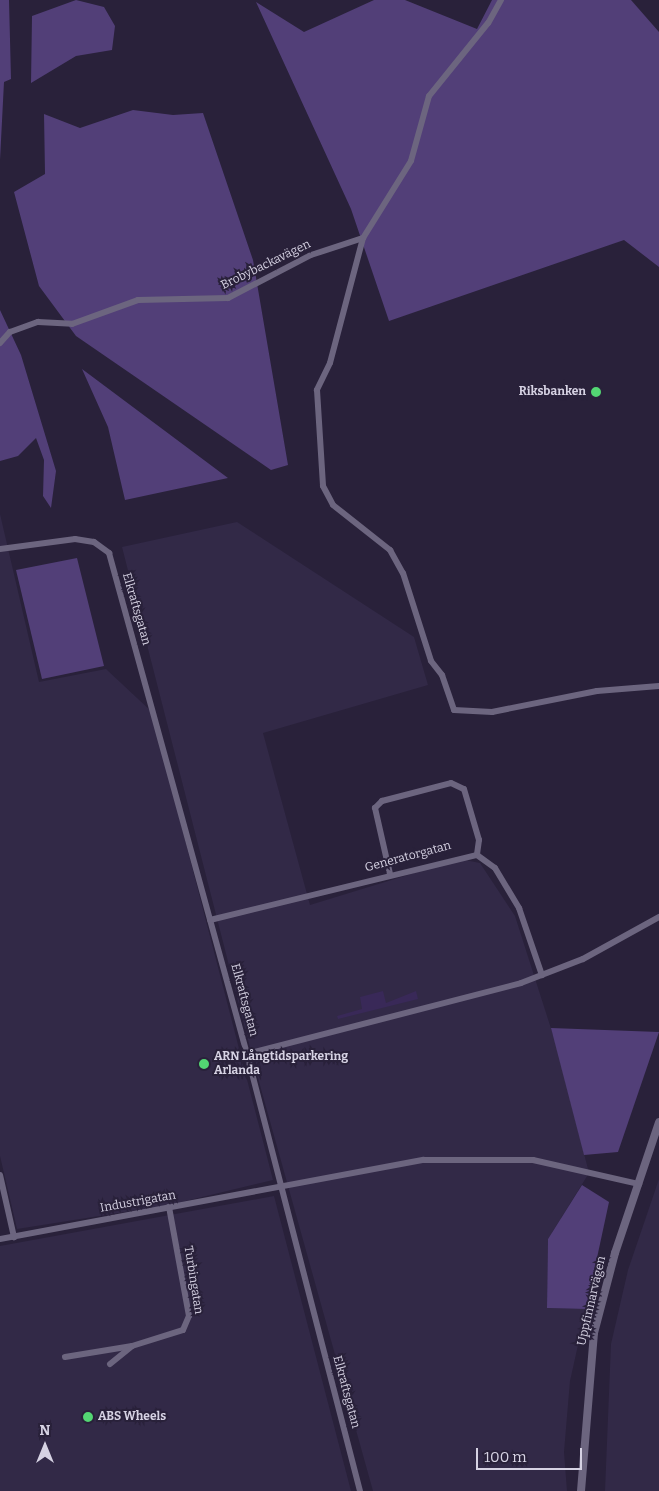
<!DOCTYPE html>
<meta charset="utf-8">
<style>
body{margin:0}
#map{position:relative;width:659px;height:1491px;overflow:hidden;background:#29213a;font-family:Bitter,serif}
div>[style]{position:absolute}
.built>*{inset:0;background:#322947}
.green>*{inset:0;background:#392958}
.forest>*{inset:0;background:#523f78}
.minor>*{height:6px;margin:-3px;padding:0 3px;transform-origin:3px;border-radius:3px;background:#6c657f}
.tertiary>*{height:8px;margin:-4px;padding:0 4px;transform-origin:4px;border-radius:4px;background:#6c657f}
.dots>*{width:14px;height:14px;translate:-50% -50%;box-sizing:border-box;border:2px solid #29213a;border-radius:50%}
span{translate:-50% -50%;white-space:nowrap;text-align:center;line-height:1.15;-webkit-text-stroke:4px #29213a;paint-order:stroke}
.street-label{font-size:12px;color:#d6d2e3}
.poi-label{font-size:12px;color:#d6d2e3;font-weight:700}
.right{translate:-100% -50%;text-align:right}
.left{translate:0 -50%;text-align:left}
.north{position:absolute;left:20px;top:1421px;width:50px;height:50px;-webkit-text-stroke:4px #29213a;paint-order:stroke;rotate:0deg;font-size:14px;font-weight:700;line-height:20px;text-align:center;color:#d6d2e3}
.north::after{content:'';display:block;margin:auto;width:18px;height:22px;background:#d6d2e3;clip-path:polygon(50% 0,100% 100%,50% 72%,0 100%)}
.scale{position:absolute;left:476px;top:1448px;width:106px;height:22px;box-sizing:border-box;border:2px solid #d6d2e3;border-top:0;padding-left:6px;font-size:15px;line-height:18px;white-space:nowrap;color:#d6d2e3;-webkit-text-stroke:4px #29213a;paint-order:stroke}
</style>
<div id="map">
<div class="built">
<i style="clip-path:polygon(0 514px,39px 682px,106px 669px,152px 712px,273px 1180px,169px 1205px,17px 1229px,0 1156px)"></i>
<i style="clip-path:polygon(237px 522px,414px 637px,428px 685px,263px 733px,310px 905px,460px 859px,480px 863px,515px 916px,555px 1041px,589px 1173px,548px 1239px,547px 1308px,586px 1309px,570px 1381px,564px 1452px,567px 1491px,373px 1491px,256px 1071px,122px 547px)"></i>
<i style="clip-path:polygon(659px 1179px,659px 1491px,605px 1491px,611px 1344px,628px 1270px)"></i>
<i style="clip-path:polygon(274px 1196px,351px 1491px,0 1491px,0 1246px)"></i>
</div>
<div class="green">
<i style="clip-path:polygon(383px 991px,386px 1003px,416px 991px,418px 999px,338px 1019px,337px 1016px,362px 1009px,360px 997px)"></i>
</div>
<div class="forest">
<i style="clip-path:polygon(0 0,9px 0,11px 79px,4px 82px,0 160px)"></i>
<i style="clip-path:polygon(76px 0,104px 7px,115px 26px,112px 50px,76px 56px,31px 83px,32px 16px)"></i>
<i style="clip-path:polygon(374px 0,405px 0,477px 29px,492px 0,631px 0,659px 32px,659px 267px,624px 240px,389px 321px,351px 209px,256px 2px,304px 32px)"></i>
<i style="clip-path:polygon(133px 110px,173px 115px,203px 113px,253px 260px,288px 465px,271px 470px,76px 336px,39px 286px,14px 192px,45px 174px,44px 114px,80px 128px)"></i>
<i style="clip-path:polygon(0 310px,21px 355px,56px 471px,51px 508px,43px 496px,44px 460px,36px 438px,18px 456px,0 461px)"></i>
<i style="clip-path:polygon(82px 369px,228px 478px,125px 500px,108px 427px)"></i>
<i style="clip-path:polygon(77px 558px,104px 666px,42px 679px,16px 570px)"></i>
<i style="clip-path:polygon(551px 1028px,659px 1032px,618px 1152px,584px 1155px)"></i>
<i style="clip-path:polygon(582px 1185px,609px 1202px,586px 1309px,547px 1308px,548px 1239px)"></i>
</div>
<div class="minor">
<i style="left:501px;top:0;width:26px;rotate:119deg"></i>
<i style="left:488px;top:23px;width:94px;rotate:128.9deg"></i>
<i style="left:429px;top:96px;width:67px;rotate:105.5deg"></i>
<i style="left:411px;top:161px;width:91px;rotate:121.9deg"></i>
<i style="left:363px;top:238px;width:129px;rotate:104.8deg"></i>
<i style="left:330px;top:363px;width:30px;rotate:116deg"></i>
<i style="left:317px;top:390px;width:96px;rotate:86.4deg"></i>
<i style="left:323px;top:486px;width:21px;rotate:62deg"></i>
<i style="left:333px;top:505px;width:73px;rotate:38.3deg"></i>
<i style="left:390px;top:550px;width:26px;rotate:61deg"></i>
<i style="left:403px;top:573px;width:92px;rotate:72.3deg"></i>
<i style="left:431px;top:661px;width:18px;rotate:52deg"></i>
<i style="left:442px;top:675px;width:37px;rotate:71deg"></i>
<i style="left:454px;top:710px;width:38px;rotate:3deg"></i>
<i style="left:492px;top:712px;width:107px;rotate:-11.3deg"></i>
<i style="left:597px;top:691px;width:62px;rotate:-4.6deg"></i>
<i style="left:0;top:343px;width:15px;rotate:-48deg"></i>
<i style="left:10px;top:332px;width:30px;rotate:-20deg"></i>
<i style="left:38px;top:322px;width:34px;rotate:3deg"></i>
<i style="left:72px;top:324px;width:70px;rotate:-20deg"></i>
<i style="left:138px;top:300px;width:90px;rotate:-1.3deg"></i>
<i style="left:228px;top:298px;width:93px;rotate:-27.4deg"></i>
<i style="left:311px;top:255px;width:55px;rotate:-18.1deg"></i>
<i style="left:0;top:549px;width:76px;rotate:-7.6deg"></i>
<i style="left:75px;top:539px;width:19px;rotate:9deg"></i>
<i style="left:94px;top:542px;width:19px;rotate:36deg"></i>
<i style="left:109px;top:553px;width:520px;rotate:74.6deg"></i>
<i style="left:247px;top:1054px;width:451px;rotate:75.5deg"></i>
<i style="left:390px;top:874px;width:68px;rotate:-102.8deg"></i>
<i style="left:375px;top:808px;width:10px;rotate:-45deg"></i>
<i style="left:382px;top:801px;width:71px;rotate:-14.6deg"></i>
<i style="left:451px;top:783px;width:14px;rotate:25deg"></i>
<i style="left:464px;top:789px;width:53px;rotate:73.6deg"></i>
<i style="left:479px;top:840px;width:15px;rotate:98deg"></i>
<i style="left:210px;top:920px;width:275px;rotate:-13.7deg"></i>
<i style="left:477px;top:855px;width:22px;rotate:36deg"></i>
<i style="left:495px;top:868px;width:47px;rotate:59deg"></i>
<i style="left:519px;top:908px;width:71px;rotate:71.1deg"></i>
<i style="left:247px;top:1054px;width:283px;rotate:-14.5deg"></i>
<i style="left:521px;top:983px;width:66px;rotate:-21.2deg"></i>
<i style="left:583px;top:959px;width:87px;rotate:-28.9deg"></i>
<i style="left:0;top:1175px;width:64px;rotate:77.3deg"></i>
<i style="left:0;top:1239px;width:431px;rotate:-10.6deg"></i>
<i style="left:424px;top:1160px;width:109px"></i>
<i style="left:533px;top:1160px;width:109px;rotate:12.8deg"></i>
<i style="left:65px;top:1357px;width:68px;rotate:-9.3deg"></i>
<i style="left:132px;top:1346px;width:53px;rotate:-17.4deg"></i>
<i style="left:183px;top:1330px;width:15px;rotate:-67deg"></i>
<i style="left:189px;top:1316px;width:111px;rotate:-100.4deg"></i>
<i style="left:110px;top:1364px;width:27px;rotate:-39deg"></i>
</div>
<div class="tertiary">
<i style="left:581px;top:1491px;width:159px;rotate:-85.3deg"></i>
<i style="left:594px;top:1333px;width:83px;rotate:-75.3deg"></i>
<i style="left:615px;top:1253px;width:138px;rotate:-71.4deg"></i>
</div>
<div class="dots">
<i style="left:596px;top:392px;background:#53d673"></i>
<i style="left:204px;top:1064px;background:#53d673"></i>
<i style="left:88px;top:1417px;background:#53d673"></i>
</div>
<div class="street-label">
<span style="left:266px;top:265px;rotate:-26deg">Brobybackavägen</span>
<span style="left:136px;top:609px;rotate:74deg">Elkraftsgatan</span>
<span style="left:408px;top:857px;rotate:-15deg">Generatorgatan</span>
<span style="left:244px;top:1000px;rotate:75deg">Elkraftsgatan</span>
<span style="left:138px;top:1202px;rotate:-10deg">Industrigatan</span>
<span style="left:193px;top:1280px;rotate:81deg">Turbingatan</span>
<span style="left:592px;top:1301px;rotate:-77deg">Uppfinnarvägen</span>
<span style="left:346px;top:1392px;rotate:75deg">Elkraftsgatan</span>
</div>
<div class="poi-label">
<span class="right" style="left:586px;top:392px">Riksbanken</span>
<span class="left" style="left:214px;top:1064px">ARN Långtidsparkering<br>Arlanda</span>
<span class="left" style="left:98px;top:1417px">ABS Wheels</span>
</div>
<div class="north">N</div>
<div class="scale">100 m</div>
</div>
